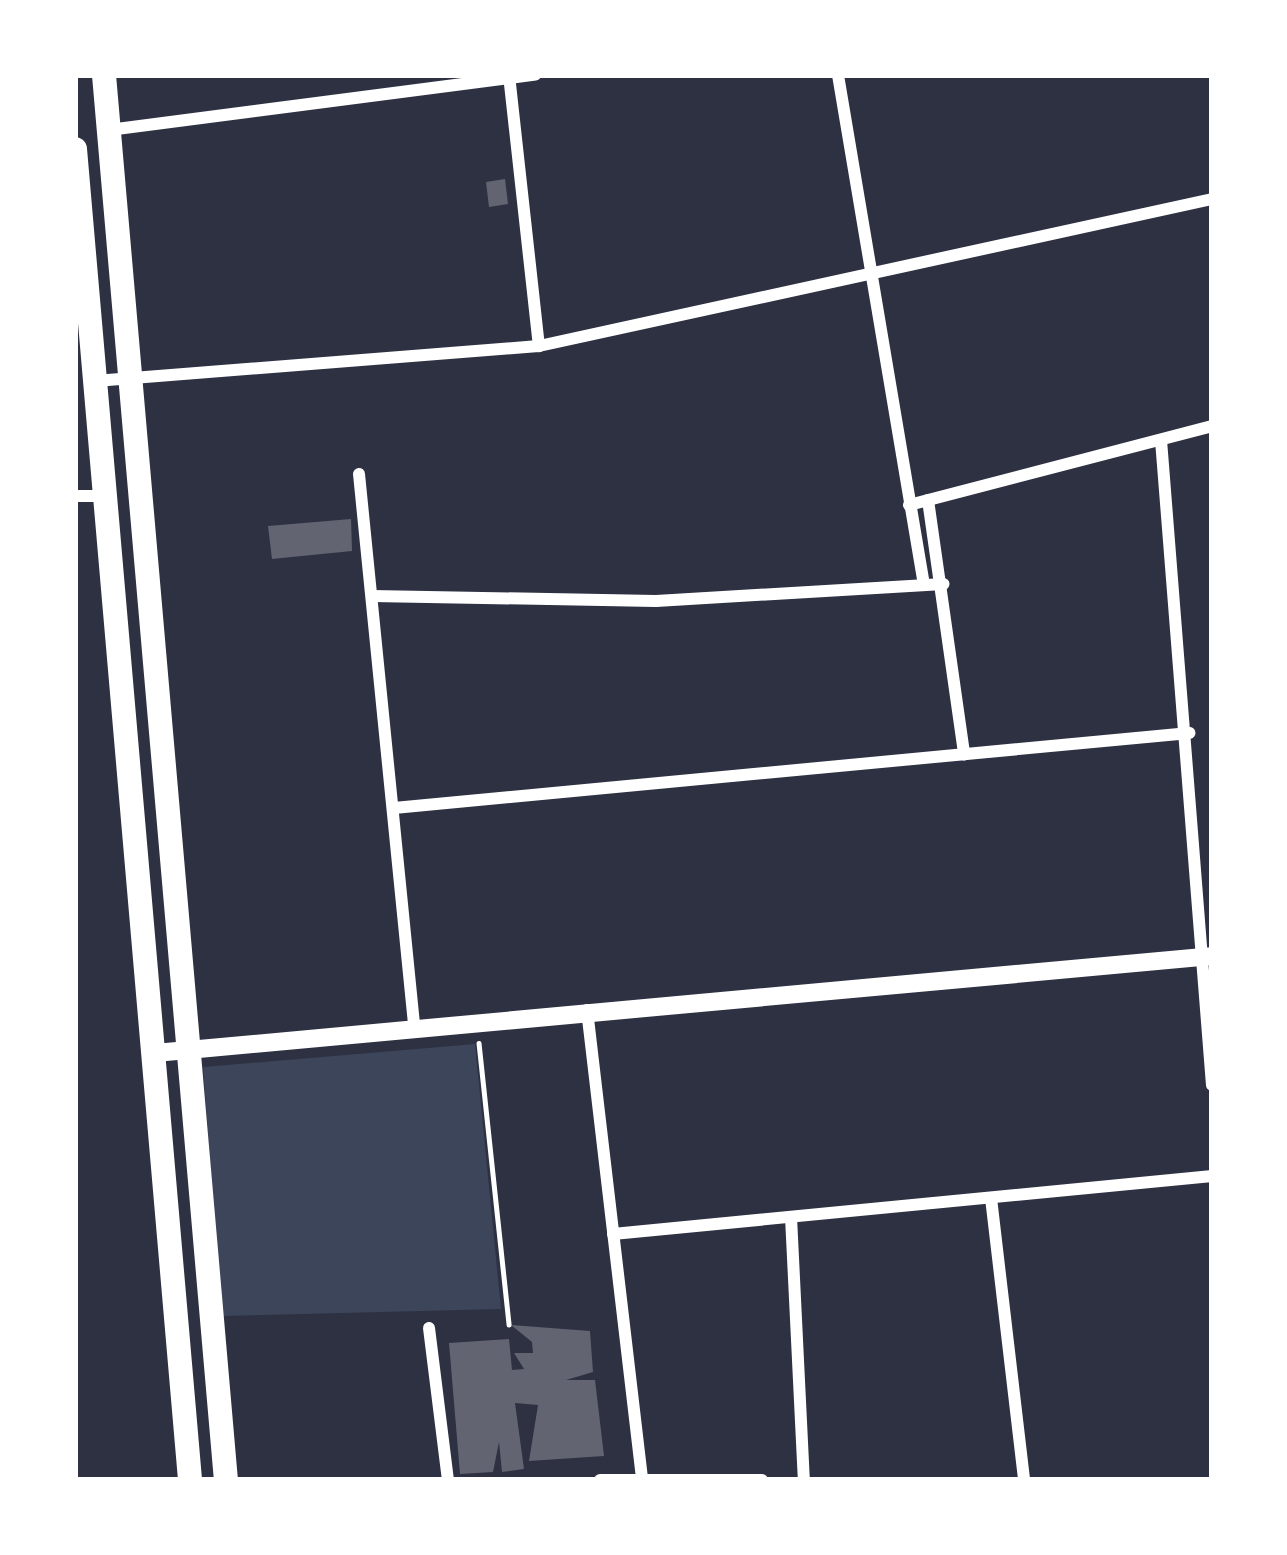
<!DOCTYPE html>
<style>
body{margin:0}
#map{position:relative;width:1287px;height:1555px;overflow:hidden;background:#2d3142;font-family:Mulish,sans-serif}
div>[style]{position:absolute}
.green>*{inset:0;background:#3c4559}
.building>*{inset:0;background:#626471}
.path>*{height:4.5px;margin:-2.25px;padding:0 2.25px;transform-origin:2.25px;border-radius:2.25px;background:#fff}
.minor>*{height:12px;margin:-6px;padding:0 6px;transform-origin:6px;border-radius:6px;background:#fff}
.tertiary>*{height:18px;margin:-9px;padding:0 9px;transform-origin:9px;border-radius:9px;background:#fff}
.primary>*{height:24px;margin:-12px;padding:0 12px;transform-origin:12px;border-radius:12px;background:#fff}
span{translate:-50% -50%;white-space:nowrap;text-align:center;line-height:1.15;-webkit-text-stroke:12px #fff;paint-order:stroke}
.frame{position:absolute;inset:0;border:78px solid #fff;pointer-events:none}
</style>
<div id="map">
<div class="green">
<i style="clip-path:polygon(475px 1044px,501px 1309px,222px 1316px,203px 1067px)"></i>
</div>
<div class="building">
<i style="clip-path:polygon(505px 179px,508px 204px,489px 207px,486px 182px)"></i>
<i style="clip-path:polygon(351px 519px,352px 551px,272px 559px,268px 526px)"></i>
<i style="clip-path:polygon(511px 1325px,590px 1331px,593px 1372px,566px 1380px,595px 1380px,604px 1456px,529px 1461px,538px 1405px,515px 1403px,524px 1469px,502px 1472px,499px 1442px,493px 1472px,460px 1474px,449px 1343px,509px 1339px,512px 1370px,524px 1369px,514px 1353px,533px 1353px,532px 1342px)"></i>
</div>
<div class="path">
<i style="left:479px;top:1043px;width:283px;rotate:83.9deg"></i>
</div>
<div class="minor">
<i style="left:509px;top:75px;width:273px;rotate:83.7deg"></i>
<i style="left:838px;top:75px;width:517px;rotate:80.43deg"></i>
<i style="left:109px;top:130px;width:430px;rotate:-7.4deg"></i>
<i style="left:95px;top:381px;width:445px;rotate:-4.5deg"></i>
<i style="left:539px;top:346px;width:689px;rotate:-12.32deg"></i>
<i style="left:1161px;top:440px;width:647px;rotate:85.48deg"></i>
<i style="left:359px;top:474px;width:553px;rotate:84.29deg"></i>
<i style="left:75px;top:496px;width:29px"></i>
<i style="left:928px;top:500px;width:257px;rotate:81.9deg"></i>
<i style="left:909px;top:505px;width:313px;rotate:-14.6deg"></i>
<i style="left:372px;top:596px;width:284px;rotate:1deg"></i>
<i style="left:656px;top:601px;width:288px;rotate:-3.4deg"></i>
<i style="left:394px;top:808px;width:799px;rotate:-5.39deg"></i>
<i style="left:587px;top:1010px;width:473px;rotate:83.3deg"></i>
<i style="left:991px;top:1198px;width:284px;rotate:83.3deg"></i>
<i style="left:791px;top:1217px;width:263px;rotate:87.2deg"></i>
<i style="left:613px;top:1234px;width:602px;rotate:-5.53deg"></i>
<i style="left:429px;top:1328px;width:153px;rotate:82.9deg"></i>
<i style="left:600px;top:1480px;width:162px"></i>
</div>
<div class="tertiary">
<i style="left:155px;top:1053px;width:1061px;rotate:-5.24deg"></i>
</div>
<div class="primary">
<i style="left:104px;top:75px;width:1410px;rotate:85.04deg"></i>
<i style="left:75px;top:149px;width:1336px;rotate:85.06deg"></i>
</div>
<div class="frame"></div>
</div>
